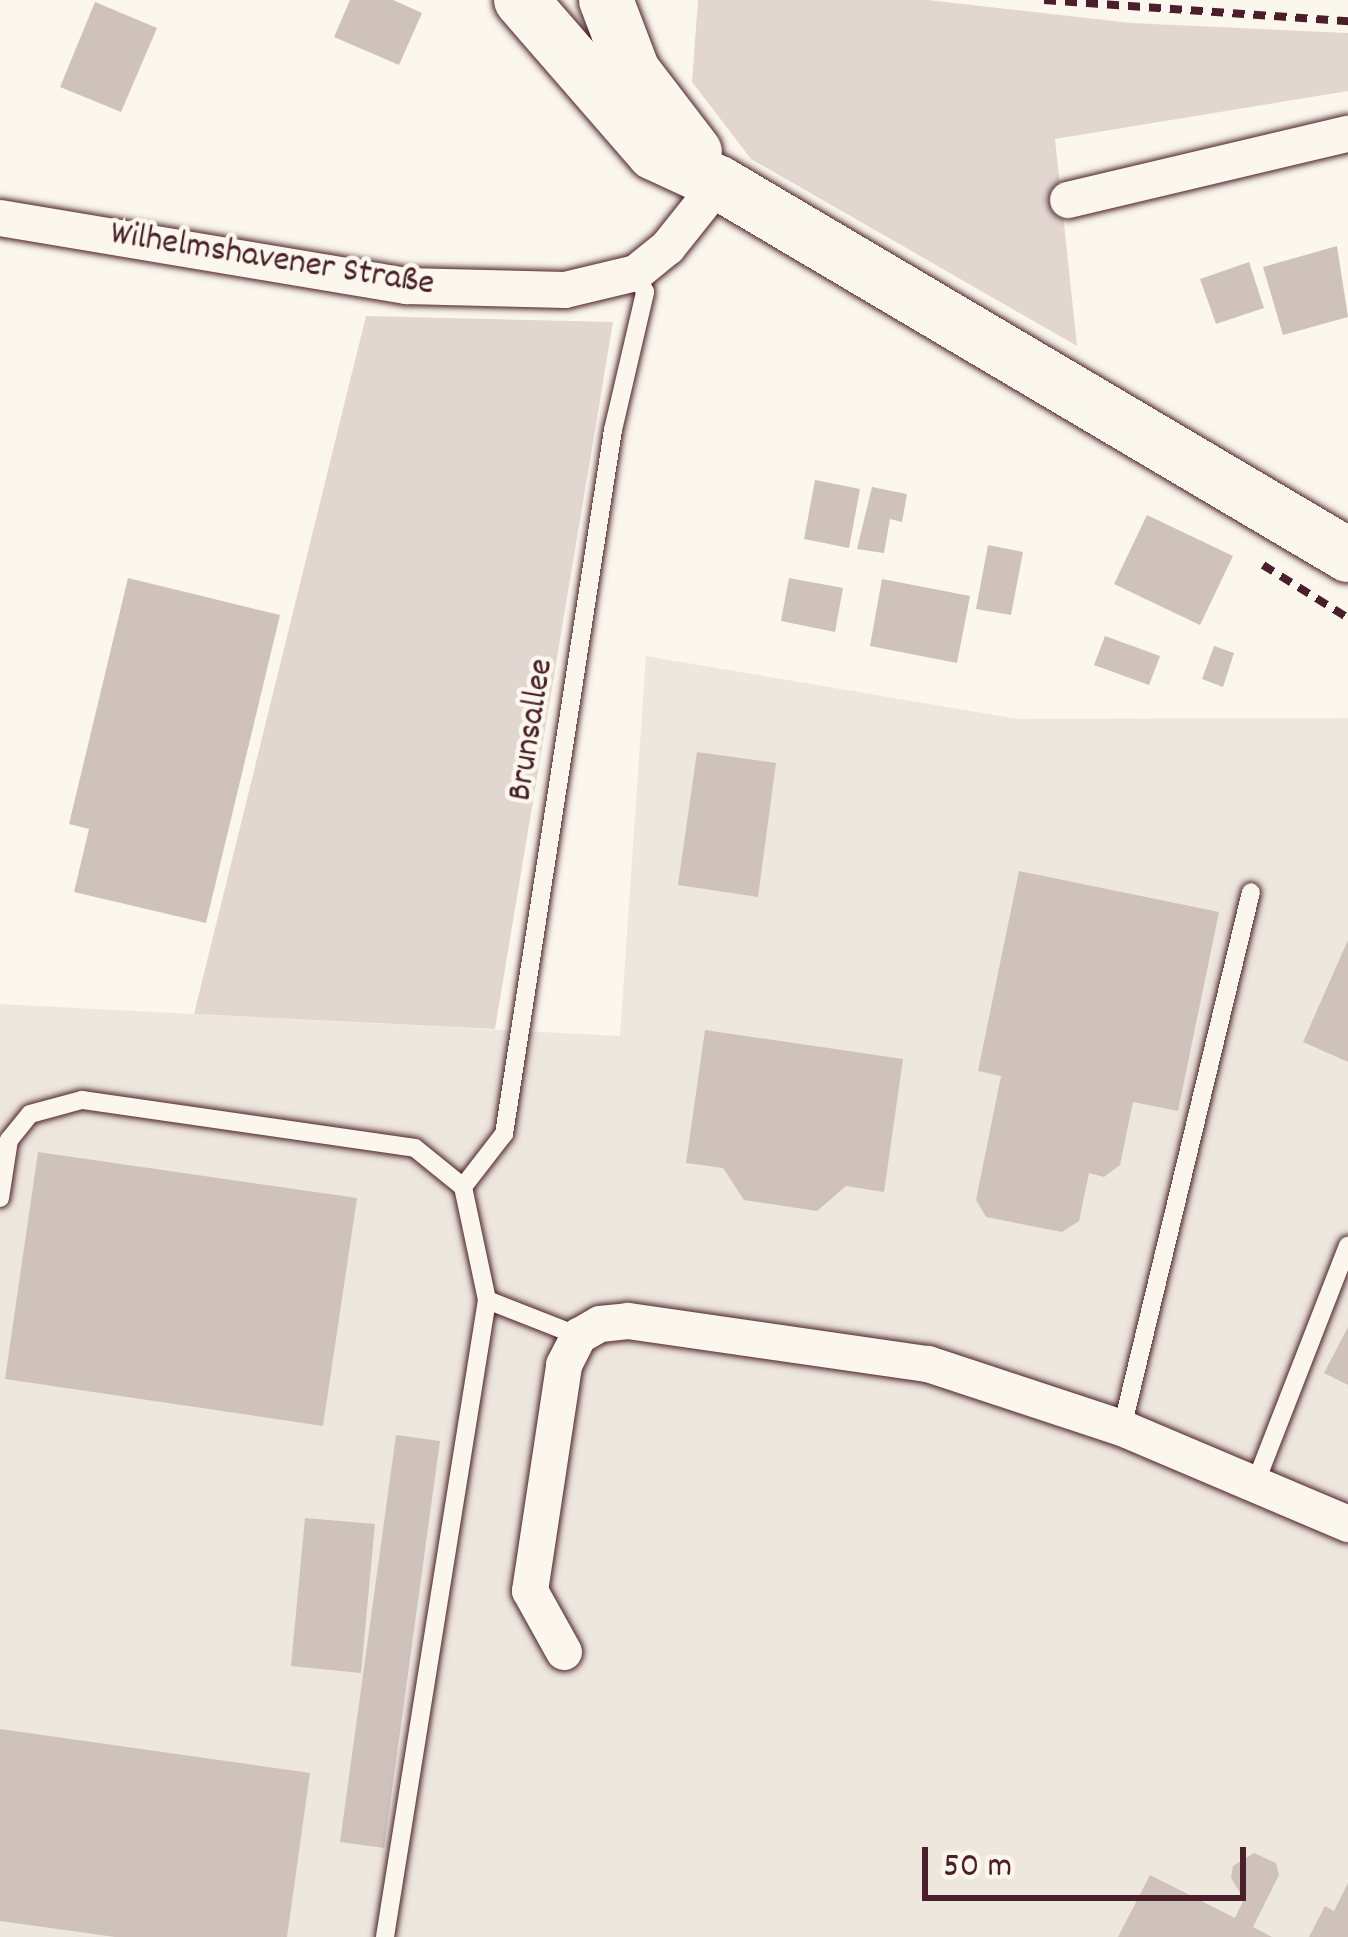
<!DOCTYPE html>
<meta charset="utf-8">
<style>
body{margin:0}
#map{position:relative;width:1348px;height:1937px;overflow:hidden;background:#fbf7ec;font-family:Dekko,sans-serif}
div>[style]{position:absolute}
.built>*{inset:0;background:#eee7de}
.green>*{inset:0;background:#e2d7d0}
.building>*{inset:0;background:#cfc2bc}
.path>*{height:8px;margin-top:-4px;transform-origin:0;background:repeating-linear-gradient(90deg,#4a1f2b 0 12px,transparent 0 21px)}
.roads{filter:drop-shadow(0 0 3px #4a1f2b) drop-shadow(0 0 3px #4a1f2b)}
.lane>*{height:18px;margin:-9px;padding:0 9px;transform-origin:9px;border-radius:9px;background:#fbf7ec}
.street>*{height:36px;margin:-18px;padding:0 18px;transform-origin:18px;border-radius:18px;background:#fbf7ec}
.secondary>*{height:54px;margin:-27px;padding:0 27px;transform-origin:27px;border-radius:27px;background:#fbf7ec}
span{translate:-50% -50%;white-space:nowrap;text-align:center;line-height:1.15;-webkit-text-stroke:9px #fbf7ec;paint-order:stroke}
.street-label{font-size:36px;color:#4a1f2b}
.scale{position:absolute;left:922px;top:1847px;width:324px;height:54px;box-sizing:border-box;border:6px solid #4a1f2b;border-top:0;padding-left:15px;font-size:36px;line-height:42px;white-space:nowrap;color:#4a1f2b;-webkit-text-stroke:9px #fbf7ec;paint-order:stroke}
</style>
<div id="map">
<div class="built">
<i style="clip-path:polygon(646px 656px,1018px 719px,1348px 718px,1348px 1937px,0 1937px,0 1004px,620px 1036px)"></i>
</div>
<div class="green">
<i style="clip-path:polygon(698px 0,928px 0,1131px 23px,1348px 33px,1348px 91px,1055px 139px,1077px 346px,751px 159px,692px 82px)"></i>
<i style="clip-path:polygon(366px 316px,613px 322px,495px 1029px,194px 1014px)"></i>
</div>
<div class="building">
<i style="clip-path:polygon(350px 0,393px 0,422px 13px,399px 65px,334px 37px)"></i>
<i style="clip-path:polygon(95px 2px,157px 28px,121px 112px,60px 87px)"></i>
<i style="clip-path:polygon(1337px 246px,1348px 317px,1283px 335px,1263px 267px)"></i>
<i style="clip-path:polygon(1249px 262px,1264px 308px,1216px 324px,1200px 279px)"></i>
<i style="clip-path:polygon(815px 480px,860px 489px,849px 548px,804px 539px)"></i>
<i style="clip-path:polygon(872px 487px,907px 494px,902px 522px,890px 519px,884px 553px,857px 549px)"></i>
<i style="clip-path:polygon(1147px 515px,1233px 556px,1200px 625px,1114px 584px)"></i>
<i style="clip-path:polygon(988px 545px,1023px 552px,1011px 615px,976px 609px)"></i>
<i style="clip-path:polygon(128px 578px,280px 615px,206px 923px,74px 892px,89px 829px,69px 824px)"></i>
<i style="clip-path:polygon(789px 578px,843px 588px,835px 632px,781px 621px)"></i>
<i style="clip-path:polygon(882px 579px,970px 596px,957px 663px,870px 646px)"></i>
<i style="clip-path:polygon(1105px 636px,1160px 656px,1149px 685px,1094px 665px)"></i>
<i style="clip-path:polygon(1214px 646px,1234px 653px,1223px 687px,1202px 679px)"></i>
<i style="clip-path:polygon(697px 752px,776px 763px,758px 897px,678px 885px)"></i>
<i style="clip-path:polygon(1019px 871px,1219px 912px,1178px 1111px,1133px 1102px,1120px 1165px,1104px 1177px,1089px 1173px,1079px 1221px,1062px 1232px,986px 1217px,976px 1200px,1001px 1076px,978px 1071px)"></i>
<i style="clip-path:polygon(1348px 940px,1348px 1062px,1303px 1042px)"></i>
<i style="clip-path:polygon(705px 1030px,903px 1059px,884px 1192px,846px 1186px,817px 1211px,744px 1200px,723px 1168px,686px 1163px)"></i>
<i style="clip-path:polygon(38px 1152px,357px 1198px,323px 1426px,5px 1379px)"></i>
<i style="clip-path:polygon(1348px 1327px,1348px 1385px,1324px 1373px)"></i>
<i style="clip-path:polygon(396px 1435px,440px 1441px,384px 1848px,340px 1842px)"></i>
<i style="clip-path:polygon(305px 1518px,375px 1524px,361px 1673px,291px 1666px)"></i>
<i style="clip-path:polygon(0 1729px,310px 1773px,287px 1937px,115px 1937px,0 1921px)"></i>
<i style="clip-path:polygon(1254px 1853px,1276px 1863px,1279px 1875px,1253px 1927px,1272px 1937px,1118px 1937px,1150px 1875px,1235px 1918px,1244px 1899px,1231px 1878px,1233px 1866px)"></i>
<i style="clip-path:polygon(1348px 1883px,1348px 1937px,1309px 1937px,1325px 1906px,1334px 1911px)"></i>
</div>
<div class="path">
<i style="left:1044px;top:0;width:305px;rotate:4deg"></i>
<i style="left:1263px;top:565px;width:100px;rotate:31.9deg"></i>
</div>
<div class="roads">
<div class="lane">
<i style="left:463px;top:1187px;width:67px;rotate:-52.3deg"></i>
<i style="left:504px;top:1134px;width:712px;rotate:-81.2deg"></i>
<i style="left:613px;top:430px;width:142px;rotate:-76.9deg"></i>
<i style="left:645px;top:292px;width:21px;rotate:-115deg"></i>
<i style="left:0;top:1198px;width:59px;rotate:-81.2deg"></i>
<i style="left:9px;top:1140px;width:33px;rotate:-51deg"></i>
<i style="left:30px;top:1114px;width:54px;rotate:-15.1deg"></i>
<i style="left:82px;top:1100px;width:336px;rotate:8.2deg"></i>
<i style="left:415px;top:1148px;width:62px;rotate:39.1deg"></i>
<i style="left:463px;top:1187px;width:116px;rotate:78deg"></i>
<i style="left:487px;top:1300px;width:645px;rotate:99.1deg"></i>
<i style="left:487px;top:1300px;width:99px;rotate:21.4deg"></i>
<i style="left:1122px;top:1428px;width:551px;rotate:-76.47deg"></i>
<i style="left:1255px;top:1484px;width:256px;rotate:-68.7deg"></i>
</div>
<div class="street">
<i style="left:1068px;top:200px;width:288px;rotate:-13.3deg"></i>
<i style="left:0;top:218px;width:412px;rotate:9.5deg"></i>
<i style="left:406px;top:286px;width:159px;rotate:1.4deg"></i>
<i style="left:565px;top:290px;width:73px;rotate:-13.5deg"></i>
<i style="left:636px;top:273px;width:41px;rotate:-39.1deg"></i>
<i style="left:668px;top:247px;width:82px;rotate:-51.4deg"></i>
<i style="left:564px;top:1652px;width:70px;rotate:-119.1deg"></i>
<i style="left:530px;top:1591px;width:229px;rotate:-81.4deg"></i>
<i style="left:564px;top:1365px;width:33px;rotate:-63deg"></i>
<i style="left:579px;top:1336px;width:24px;rotate:-30deg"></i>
<i style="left:600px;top:1324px;width:28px;rotate:-6deg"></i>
<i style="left:628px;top:1321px;width:303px;rotate:8.2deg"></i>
<i style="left:928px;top:1364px;width:204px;rotate:18.3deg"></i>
<i style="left:1122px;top:1428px;width:246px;rotate:23deg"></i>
</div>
<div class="secondary">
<i style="left:521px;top:0;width:203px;rotate:49deg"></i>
<i style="left:654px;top:153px;width:72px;rotate:24.8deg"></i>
<i style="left:719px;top:183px;width:731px;rotate:30.6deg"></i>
<i style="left:606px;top:0;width:76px;rotate:69.2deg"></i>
<i style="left:633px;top:71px;width:102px;rotate:52.6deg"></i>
</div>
</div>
<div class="street-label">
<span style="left:272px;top:261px;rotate:9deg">Wilhelmshavener Straße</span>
<span style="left:533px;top:730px;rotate:-81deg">Brunsallee</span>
</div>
<div class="scale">50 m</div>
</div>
